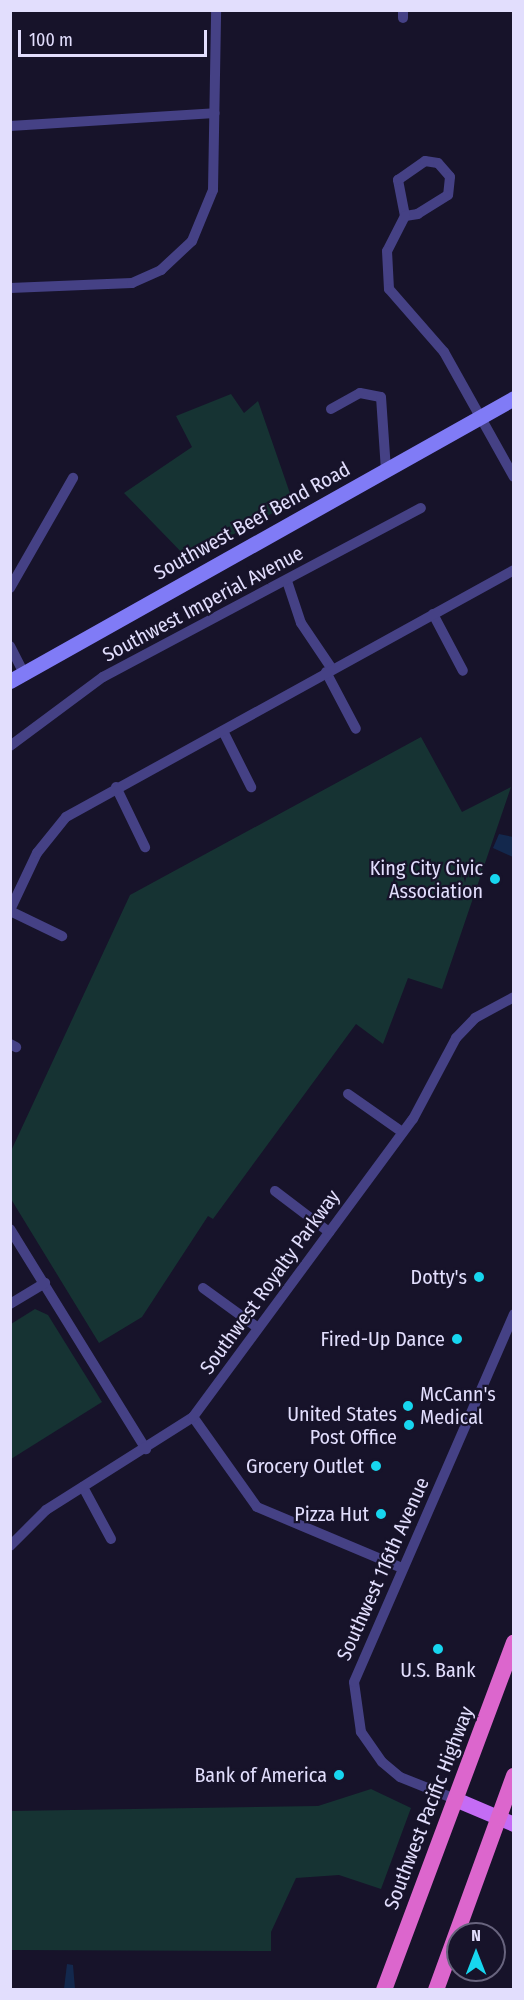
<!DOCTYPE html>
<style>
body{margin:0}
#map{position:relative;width:524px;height:2000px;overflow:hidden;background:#17132a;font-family:"Fira Sans Condensed",sans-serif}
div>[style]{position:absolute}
.green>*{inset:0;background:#163333}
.water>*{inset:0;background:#13284d}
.minor>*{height:10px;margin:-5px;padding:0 5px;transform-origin:5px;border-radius:5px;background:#454185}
.secondary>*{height:15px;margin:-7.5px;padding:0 7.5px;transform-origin:7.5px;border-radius:7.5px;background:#807bf6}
.primary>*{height:15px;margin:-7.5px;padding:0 7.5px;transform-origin:7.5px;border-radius:7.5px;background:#c46cf5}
.trunk>*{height:16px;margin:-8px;padding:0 8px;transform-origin:8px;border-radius:8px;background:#dc66cd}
.dots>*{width:16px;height:16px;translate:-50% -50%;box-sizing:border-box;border:3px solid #17132a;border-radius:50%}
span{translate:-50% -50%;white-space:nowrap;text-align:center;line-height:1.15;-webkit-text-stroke:4.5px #17132a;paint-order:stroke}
.street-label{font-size:20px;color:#e2defd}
.poi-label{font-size:20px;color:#e2defd}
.right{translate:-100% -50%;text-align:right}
.left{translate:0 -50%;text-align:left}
.frame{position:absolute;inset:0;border:12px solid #e2defd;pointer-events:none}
.north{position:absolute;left:446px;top:1922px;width:60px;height:60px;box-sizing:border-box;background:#17132a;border:2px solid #68647e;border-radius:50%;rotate:0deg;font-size:16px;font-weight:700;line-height:24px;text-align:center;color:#e2defd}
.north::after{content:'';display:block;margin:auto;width:21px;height:27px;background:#17d6ef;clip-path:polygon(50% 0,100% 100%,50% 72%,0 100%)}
.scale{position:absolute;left:18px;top:30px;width:189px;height:27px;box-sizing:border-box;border:3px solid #e2defd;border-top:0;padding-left:8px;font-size:18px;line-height:21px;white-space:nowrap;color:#e2defd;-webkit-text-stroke:4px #17132a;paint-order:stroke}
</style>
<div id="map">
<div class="green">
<i style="clip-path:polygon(231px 394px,244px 413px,258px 401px,293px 502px,188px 559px,124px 493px,192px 447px,176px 416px)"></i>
<i style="clip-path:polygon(421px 737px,462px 812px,511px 787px,442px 989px,408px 978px,383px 1044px,356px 1024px,213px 1219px,208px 1216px,142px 1317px,99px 1343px,11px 1199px,11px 1151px,130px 895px)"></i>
<i style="clip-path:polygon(35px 1309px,48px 1315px,102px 1402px,11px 1459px,11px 1324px)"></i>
<i style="clip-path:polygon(371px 1789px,411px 1808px,381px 1889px,339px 1875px,296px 1878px,271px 1932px,271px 1951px,11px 1950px,11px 1811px,318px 1806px)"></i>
</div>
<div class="water">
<i style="clip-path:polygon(499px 834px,513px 837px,513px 857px,493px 848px)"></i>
<i style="clip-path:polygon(67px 1964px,73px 1965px,75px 1989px,64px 1989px)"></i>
</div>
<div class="minor">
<i style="left:403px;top:18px;width:8px;rotate:-90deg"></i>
<i style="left:10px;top:126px;width:205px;rotate:-3.6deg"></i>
<i style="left:405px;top:216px;width:37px;rotate:-101deg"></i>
<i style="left:398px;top:180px;width:33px;rotate:-35deg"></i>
<i style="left:425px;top:161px;width:13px;rotate:9deg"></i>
<i style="left:438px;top:163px;width:18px;rotate:49deg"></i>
<i style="left:450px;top:177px;width:18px;rotate:96deg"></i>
<i style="left:448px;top:195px;width:36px;rotate:148deg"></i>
<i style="left:418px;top:214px;width:13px;rotate:171deg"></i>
<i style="left:405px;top:216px;width:39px;rotate:117deg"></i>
<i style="left:387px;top:251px;width:38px;rotate:87deg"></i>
<i style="left:389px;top:289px;width:84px;rotate:48.9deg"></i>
<i style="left:444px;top:352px;width:143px;rotate:60.8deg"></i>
<i style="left:10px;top:288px;width:122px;rotate:-2.3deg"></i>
<i style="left:132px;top:283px;width:32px;rotate:-24deg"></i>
<i style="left:161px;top:270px;width:42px;rotate:-43.1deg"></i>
<i style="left:192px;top:241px;width:55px;rotate:-67.6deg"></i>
<i style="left:213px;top:190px;width:180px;rotate:-89deg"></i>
<i style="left:331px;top:409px;width:33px;rotate:-29deg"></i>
<i style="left:360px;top:393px;width:21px;rotate:11deg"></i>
<i style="left:381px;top:397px;width:74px;rotate:86.1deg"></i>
<i style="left:287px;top:581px;width:44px;rotate:71.6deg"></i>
<i style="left:301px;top:623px;width:55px;rotate:56deg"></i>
<i style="left:10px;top:588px;width:127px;rotate:-60.2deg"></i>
<i style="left:433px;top:614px;width:64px;rotate:62.2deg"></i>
<i style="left:10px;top:646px;width:30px;rotate:63deg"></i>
<i style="left:326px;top:672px;width:64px;rotate:62.2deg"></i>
<i style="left:223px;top:731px;width:63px;rotate:63.4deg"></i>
<i style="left:10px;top:746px;width:116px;rotate:-36.6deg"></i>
<i style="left:103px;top:677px;width:360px;rotate:-28deg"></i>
<i style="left:116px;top:787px;width:67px;rotate:64.2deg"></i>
<i style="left:10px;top:910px;width:63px;rotate:-64.7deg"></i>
<i style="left:37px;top:853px;width:46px;rotate:-51.1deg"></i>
<i style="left:66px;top:817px;width:512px;rotate:-28.87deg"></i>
<i style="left:10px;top:911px;width:58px;rotate:25.7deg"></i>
<i style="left:10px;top:1044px;width:7px;rotate:27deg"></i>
<i style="left:348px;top:1094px;width:66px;rotate:35.1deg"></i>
<i style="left:275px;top:1191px;width:68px;rotate:37.2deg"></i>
<i style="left:10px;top:1229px;width:259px;rotate:58.3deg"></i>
<i style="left:203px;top:1288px;width:68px;rotate:36deg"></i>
<i style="left:10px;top:1304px;width:41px;rotate:-31deg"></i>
<i style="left:193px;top:1417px;width:110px;rotate:54.6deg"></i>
<i style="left:257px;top:1507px;width:157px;rotate:22.8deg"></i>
<i style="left:83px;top:1487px;width:59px;rotate:61.7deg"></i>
<i style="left:10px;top:1546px;width:51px;rotate:-45deg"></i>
<i style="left:46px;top:1510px;width:174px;rotate:-32.3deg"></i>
<i style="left:193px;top:1417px;width:370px;rotate:-53.6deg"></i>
<i style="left:413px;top:1119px;width:92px;rotate:-62deg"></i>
<i style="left:456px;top:1038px;width:28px;rotate:-46deg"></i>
<i style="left:475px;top:1018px;width:44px;rotate:-28.3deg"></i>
<i style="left:455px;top:1799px;width:59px;rotate:-158.2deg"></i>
<i style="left:400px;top:1777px;width:23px;rotate:-140deg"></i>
<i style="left:382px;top:1762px;width:37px;rotate:-125deg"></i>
<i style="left:361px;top:1732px;width:50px;rotate:-98deg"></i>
<i style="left:354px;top:1682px;width:401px;rotate:-66.5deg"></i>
</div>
<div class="secondary">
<i style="left:10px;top:681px;width:578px;rotate:-29.31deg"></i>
</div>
<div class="primary">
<i style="left:455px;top:1799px;width:64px;rotate:23deg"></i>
</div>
<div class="trunk">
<i style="left:384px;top:1990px;width:371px;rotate:-69.5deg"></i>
<i style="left:436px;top:1990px;width:228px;rotate:-70deg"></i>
</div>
<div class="dots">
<i style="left:495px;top:879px;background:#17d6ef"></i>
<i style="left:479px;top:1277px;background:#17d6ef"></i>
<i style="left:457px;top:1339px;background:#17d6ef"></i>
<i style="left:408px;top:1406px;background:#17d6ef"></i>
<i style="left:409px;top:1425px;background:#17d6ef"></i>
<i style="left:376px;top:1466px;background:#17d6ef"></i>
<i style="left:381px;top:1514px;background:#17d6ef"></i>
<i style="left:438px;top:1649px;background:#17d6ef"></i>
<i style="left:339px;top:1775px;background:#17d6ef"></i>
</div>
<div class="street-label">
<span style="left:252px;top:521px;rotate:-29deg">Southwest Beef Bend Road</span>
<span style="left:203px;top:604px;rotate:-28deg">Southwest Imperial Avenue</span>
<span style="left:270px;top:1282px;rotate:-54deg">Southwest Royalty Parkway</span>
<span style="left:383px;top:1569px;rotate:-66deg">Southwest 116th Avenue</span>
<span style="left:429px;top:1808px;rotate:-69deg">Southwest Pacific Highway</span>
</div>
<div class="poi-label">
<span class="right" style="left:483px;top:880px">King City Civic<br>Association</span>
<span class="right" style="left:467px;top:1277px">Dotty's</span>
<span class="right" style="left:445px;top:1339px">Fired-Up Dance</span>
<span class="left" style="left:420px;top:1406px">McCann's<br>Medical</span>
<span class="right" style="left:397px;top:1426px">United States<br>Post Office</span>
<span class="right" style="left:364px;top:1466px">Grocery Outlet</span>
<span class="right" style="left:369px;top:1514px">Pizza Hut</span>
<span style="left:438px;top:1670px">U.S. Bank</span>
<span class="right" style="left:327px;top:1775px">Bank of America</span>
</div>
<div class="frame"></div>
<div class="north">N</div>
<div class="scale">100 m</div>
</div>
